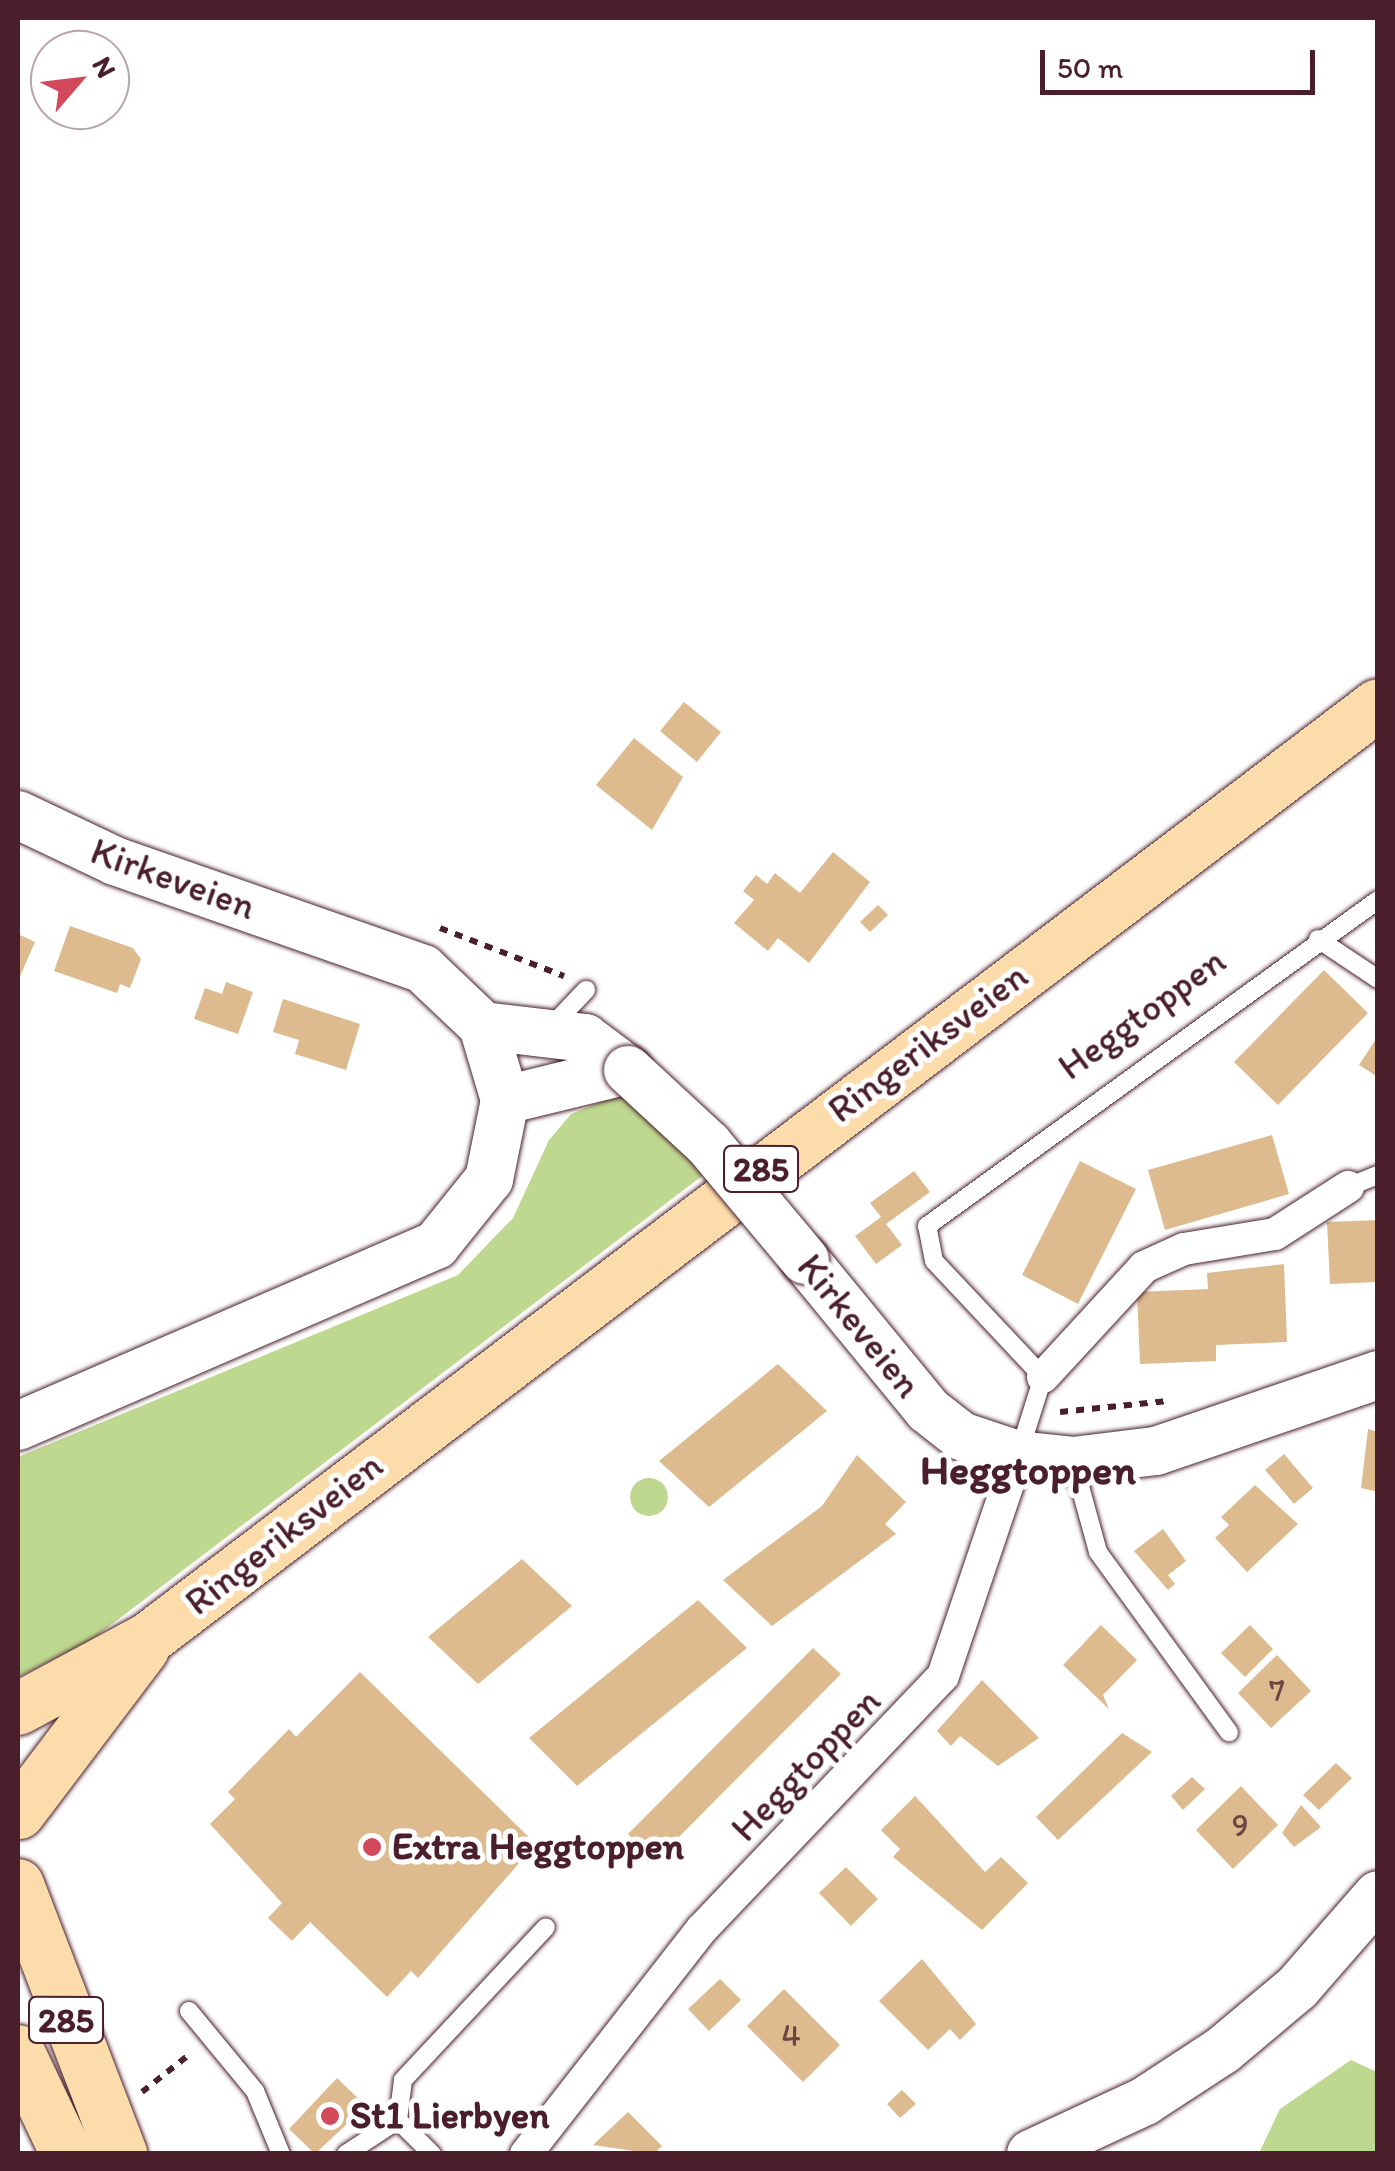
<!DOCTYPE html>
<style>
body{margin:0}
#map{position:relative;width:1395px;height:2171px;overflow:hidden;background:#fff;font-family:Itim,sans-serif}
div>[style]{position:absolute}
.green>*{inset:0;background:#bed88f}
.round{border-radius:50%}
.building>*{inset:0;background:#ddbb8f}
.path>*{height:6px;margin-top:-3px;transform-origin:0;background:repeating-linear-gradient(90deg,#4a1f2b 0 8px,transparent 0 16px)}
.roads{filter:drop-shadow(0 0 2px #4a1f2b) drop-shadow(0 0 2px #4a1f2b)}
.lane>*{height:18px;margin:-9px;padding:0 9px;transform-origin:9px;border-radius:9px;background:#fff}
.street>*{height:32px;margin:-16px;padding:0 16px;transform-origin:16px;border-radius:16px;background:#fff}
.secondary>*{height:48px;margin:-24px;padding:0 24px;transform-origin:24px;border-radius:24px;background:#fff}
.primary>*{height:52px;margin:-26px;padding:0 26px;transform-origin:26px;border-radius:26px;background:#fddcac}
.bridges{filter:drop-shadow(0 0 2px #4a1f2b) drop-shadow(0 0 2px #4a1f2b)}
.secondary-bridge>*{height:48px;margin:-24px;padding:0 24px;transform-origin:24px;border-radius:24px;background:#fff}
.dots>*{width:28px;height:28px;translate:-50% -50%;box-sizing:border-box;border:5px solid #fff;border-radius:50%}
span{translate:-50% -50%;white-space:nowrap;text-align:center;line-height:1.15;-webkit-text-stroke:10px #fff;paint-order:stroke}
.number-label{font-size:32px;color:#6f4644}
.number-label span{-webkit-text-stroke-width:0}
.shield-label span{padding:2px 8px;background:#fff;border:2px solid;border-radius:8px;-webkit-text-stroke-width:0}
.shield-label{font-size:35px;color:#4a1f2b;font-weight:700}
.street-label{font-size:38px;color:#4a1f2b}
.poi-label{font-size:38px;color:#4a1f2b;font-weight:700}
.left{translate:0 -50%;text-align:left}
.quarter-label{font-size:42px;color:#4a1f2b;font-weight:700}
.frame{position:absolute;inset:0;border:20px solid #4a1f2b;pointer-events:none}
.north{position:absolute;left:30px;top:30px;width:100px;height:100px;box-sizing:border-box;background:#fff;border:2px solid #b7a5aa;border-radius:50%;rotate:62deg;font-size:28px;font-weight:700;line-height:40px;text-align:center;color:#4a1f2b}
.north::after{content:'';display:block;margin:auto;width:35px;height:45px;background:#d1495b;clip-path:polygon(50% 0,100% 100%,50% 72%,0 100%)}
.scale{position:absolute;left:1040px;top:50px;width:275px;height:45px;box-sizing:border-box;border:5px solid #4a1f2b;border-top:0;padding-left:12px;font-size:30px;line-height:35px;white-space:nowrap;color:#4a1f2b;-webkit-text-stroke:8px #fff;paint-order:stroke}
</style>
<div id="map">
<div class="green">
<i style="clip-path:polygon(615px 1096px,636px 1101px,706px 1173px,91px 1640px,18px 1677px,18px 1457px,458px 1275px,513px 1218px,549px 1140px,571px 1114px)"></i>
<i class="round" style="left:630px;top:1478px;width:38px;height:38px"></i>
<i style="clip-path:polygon(1351px 2060px,1377px 2072px,1377px 2153px,1259px 2153px,1280px 2109px)"></i>
</div>
<div class="building">
<i style="clip-path:polygon(684px 702px,721px 732px,697px 762px,660px 731px)"></i>
<i style="clip-path:polygon(634px 738px,683px 777px,652px 830px,596px 785px)"></i>
<i style="clip-path:polygon(833px 852px,870px 882px,809px 963px,778px 938px,768px 951px,734px 923px,754px 900px,743px 891px,756px 875px,767px 884px,775px 873px,800px 893px)"></i>
<i style="clip-path:polygon(878px 905px,888px 915px,870px 932px,860px 922px)"></i>
<i style="clip-path:polygon(70px 926px,133px 948px,141px 959px,130px 988px,120px 984px,117px 993px,54px 971px)"></i>
<i style="clip-path:polygon(18px 934px,35px 942px,18px 981px)"></i>
<i style="clip-path:polygon(1324px 970px,1368px 1013px,1278px 1105px,1234px 1062px)"></i>
<i style="clip-path:polygon(226px 982px,253px 992px,238px 1034px,194px 1019px,205px 988px,222px 994px)"></i>
<i style="clip-path:polygon(283px 999px,360px 1024px,346px 1070px,295px 1054px,299px 1040px,273px 1032px)"></i>
<i style="clip-path:polygon(1378px 1036px,1378px 1077px,1359px 1065px)"></i>
<i style="clip-path:polygon(1272px 1135px,1289px 1194px,1165px 1230px,1148px 1170px)"></i>
<i style="clip-path:polygon(1080px 1161px,1136px 1189px,1078px 1304px,1022px 1275px)"></i>
<i style="clip-path:polygon(914px 1171px,930px 1192px,886px 1224px,902px 1245px,876px 1264px,855px 1236px,881px 1217px,870px 1203px)"></i>
<i style="clip-path:polygon(1378px 1220px,1378px 1282px,1330px 1284px,1327px 1222px)"></i>
<i style="clip-path:polygon(1284px 1264px,1287px 1342px,1216px 1345px,1216px 1361px,1140px 1364px,1137px 1292px,1208px 1289px,1207px 1273px)"></i>
<i style="clip-path:polygon(778px 1364px,827px 1411px,709px 1507px,659px 1461px)"></i>
<i style="clip-path:polygon(1368px 1429px,1378px 1432px,1378px 1492px,1361px 1488px)"></i>
<i style="clip-path:polygon(1284px 1454px,1313px 1488px,1294px 1504px,1265px 1470px)"></i>
<i style="clip-path:polygon(857px 1455px,906px 1502px,885px 1524px,896px 1534px,772px 1626px,723px 1580px,822px 1506px)"></i>
<i style="clip-path:polygon(1255px 1485px,1298px 1524px,1247px 1572px,1215px 1538px,1229px 1525px,1221px 1517px)"></i>
<i style="clip-path:polygon(1163px 1529px,1186px 1561px,1168px 1575px,1175px 1584px,1168px 1590px,1134px 1551px)"></i>
<i style="clip-path:polygon(522px 1559px,572px 1606px,478px 1684px,428px 1637px)"></i>
<i style="clip-path:polygon(698px 1600px,747px 1648px,577px 1786px,529px 1738px)"></i>
<i style="clip-path:polygon(1101px 1625px,1137px 1660px,1103px 1695px,1109px 1709px,1063px 1665px)"></i>
<i style="clip-path:polygon(1250px 1625px,1273px 1649px,1245px 1677px,1221px 1653px)"></i>
<i style="clip-path:polygon(813px 1648px,841px 1674px,656px 1860px,628px 1834px)"></i>
<i style="clip-path:polygon(1277px 1655px,1311px 1691px,1271px 1728px,1238px 1693px)"></i>
<i style="clip-path:polygon(360px 1672px,536px 1844px,418px 1978px,411px 1971px,387px 1997px,310px 1922px,292px 1941px,268px 1918px,282px 1903px,210px 1824px,235px 1799px,228px 1792px,289px 1729px,296px 1737px)"></i>
<i style="clip-path:polygon(982px 1680px,1039px 1738px,998px 1766px,960px 1736px,951px 1746px,937px 1731px)"></i>
<i style="clip-path:polygon(1122px 1733px,1152px 1752px,1058px 1840px,1036px 1817px)"></i>
<i style="clip-path:polygon(1336px 1763px,1352px 1778px,1319px 1810px,1303px 1795px)"></i>
<i style="clip-path:polygon(1192px 1777px,1205px 1789px,1183px 1810px,1171px 1796px)"></i>
<i style="clip-path:polygon(1241px 1786px,1278px 1825px,1233px 1869px,1196px 1830px)"></i>
<i style="clip-path:polygon(915px 1796px,985px 1872px,1001px 1857px,1028px 1883px,982px 1930px,893px 1857px,900px 1849px,881px 1830px)"></i>
<i style="clip-path:polygon(1301px 1805px,1321px 1827px,1294px 1847px,1282px 1833px)"></i>
<i style="clip-path:polygon(846px 1867px,878px 1899px,851px 1926px,819px 1893px)"></i>
<i style="clip-path:polygon(922px 1959px,976px 2024px,960px 2040px,950px 2029px,928px 2050px,879px 2001px)"></i>
<i style="clip-path:polygon(720px 1979px,741px 2000px,709px 2031px,688px 2009px)"></i>
<i style="clip-path:polygon(784px 1989px,840px 2045px,803px 2082px,747px 2026px)"></i>
<i style="clip-path:polygon(337px 2078px,366px 2106px,315px 2154px,289px 2129px)"></i>
<i style="clip-path:polygon(902px 2090px,916px 2104px,900px 2118px,887px 2104px)"></i>
<i style="clip-path:polygon(628px 2112px,662px 2146px,654px 2154px,593px 2145px)"></i>
</div>
<div class="path">
<i style="left:440px;top:928px;width:133px;rotate:21.2deg"></i>
<i style="left:1060px;top:1412px;width:108px;rotate:-5.9deg"></i>
<i style="left:142px;top:2092px;width:61px;rotate:-38.4deg"></i>
</div>
<div class="roads">
<div class="lane">
<i style="left:1318px;top:939px;width:72px;rotate:33.7deg"></i>
<i style="left:549px;top:1029px;width:54px;rotate:-46.5deg"></i>
<i style="left:1348px;top:1187px;width:32px;rotate:-22deg"></i>
<i style="left:1019px;top:1453px;width:80px;rotate:-72.5deg"></i>
<i style="left:1043px;top:1377px;width:159px;rotate:-133.2deg"></i>
<i style="left:934px;top:1261px;width:36px;rotate:-101deg"></i>
<i style="left:927px;top:1226px;width:556px;rotate:-35.86deg"></i>
<i style="left:1073px;top:1461px;width:94px;rotate:74.6deg"></i>
<i style="left:1098px;top:1552px;width:223px;rotate:54deg"></i>
<i style="left:189px;top:2011px;width:104px;rotate:50.5deg"></i>
<i style="left:255px;top:2091px;width:68px;rotate:67.6deg"></i>
<i style="left:346px;top:2154px;width:62px;rotate:-33.2deg"></i>
<i style="left:432px;top:2154px;width:48px;rotate:-135deg"></i>
<i style="left:398px;top:2120px;width:40px;rotate:-82.9deg"></i>
<i style="left:403px;top:2080px;width:209px;rotate:-46.9deg"></i>
</div>
<div class="street">
<i style="left:1043px;top:1377px;width:149px;rotate:-47.4deg"></i>
<i style="left:1144px;top:1267px;width:44px;rotate:-24.2deg"></i>
<i style="left:1184px;top:1249px;width:92px;rotate:-9.4deg"></i>
<i style="left:1275px;top:1234px;width:87px;rotate:-32.8deg"></i>
<i style="left:526px;top:2154px;width:286px;rotate:-52deg"></i>
<i style="left:702px;top:1929px;width:349px;rotate:-46.4deg"></i>
<i style="left:943px;top:1676px;width:233px;rotate:-71.3deg"></i>
</div>
<div class="secondary">
<i style="left:18px;top:815px;width:107px;rotate:25.4deg"></i>
<i style="left:115px;top:861px;width:326px;rotate:19.3deg"></i>
<i style="left:423px;top:969px;width:83px;rotate:43.5deg"></i>
<i style="left:483px;top:1026px;width:77px;rotate:73.4deg"></i>
<i style="left:505px;top:1100px;width:81px;rotate:101.4deg"></i>
<i style="left:489px;top:1179px;width:85px;rotate:128.8deg"></i>
<i style="left:436px;top:1245px;width:456px;rotate:156.6deg"></i>
<i style="left:483px;top:1026px;width:103px;rotate:6.7deg"></i>
<i style="left:585px;top:1038px;width:54px;rotate:36.7deg"></i>
<i style="left:505px;top:1100px;width:127px;rotate:-13.7deg"></i>
<i style="left:805px;top:1260px;width:194px;rotate:50.6deg"></i>
<i style="left:928px;top:1410px;width:42px;rotate:38.2deg"></i>
<i style="left:961px;top:1436px;width:60px;rotate:18.4deg"></i>
<i style="left:1018px;top:1455px;width:55px;rotate:6.2deg"></i>
<i style="left:1073px;top:1461px;width:84px;rotate:-6.9deg"></i>
<i style="left:1156px;top:1451px;width:235px;rotate:-18.9deg"></i>
<i style="left:1031px;top:2154px;width:126px;rotate:-24.9deg"></i>
<i style="left:1145px;top:2101px;width:93px;rotate:-33.2deg"></i>
<i style="left:1223px;top:2050px;width:97px;rotate:-40deg"></i>
<i style="left:1297px;top:1988px;width:123px;rotate:-48.9deg"></i>
</div>
<div class="primary">
<i style="left:18px;top:1709px;width:148px;rotate:-28.3deg"></i>
<i style="left:148px;top:1639px;width:1544px;rotate:-37.21deg"></i>
<i style="left:19px;top:1813px;width:206px;rotate:-52.9deg"></i>
<i style="left:18px;top:1885px;width:288px;rotate:69deg"></i>
<i style="left:18px;top:2051px;width:114px;rotate:64.6deg"></i>
</div>
</div>
<div class="bridges">
<div class="secondary-bridge">
<i style="left:628px;top:1070px;width:109px;rotate:42.8deg"></i>
<i style="left:708px;top:1144px;width:151px;rotate:50.1deg"></i>
</div>
</div>
<div class="dots">
<i style="left:372px;top:1847px;background:#d1495b"></i>
<i style="left:330px;top:2116px;background:#d1495b"></i>
</div>
<div class="number-label">
<span style="left:1277px;top:1690px">7</span>
<span style="left:1240px;top:1825px">9</span>
<span style="left:791px;top:2035px">4</span>
</div>
<div class="shield-label">
<span style="left:761px;top:1169px">285</span>
<span style="left:66px;top:2020px">285</span>
</div>
<div class="street-label">
<span style="left:173px;top:879px;rotate:20deg">Kirkeveien</span>
<span style="left:1142px;top:1014px;rotate:-36deg">Heggtoppen</span>
<span style="left:928px;top:1043px;rotate:-37deg">Ringeriksveien</span>
<span style="left:859px;top:1326px;rotate:51deg">Kirkeveien</span>
<span style="left:284px;top:1534px;rotate:-38deg">Ringeriksveien</span>
<span style="left:806px;top:1765px;rotate:-46deg">Heggtoppen</span>
</div>
<div class="poi-label">
<span class="left" style="left:392px;top:1847px">Extra Heggtoppen</span>
<span class="left" style="left:350px;top:2116px">St1 Lierbyen</span>
</div>
<div class="quarter-label">
<span style="left:1028px;top:1470px">Heggtoppen</span>
</div>
<div class="frame"></div>
<div class="north">N</div>
<div class="scale">50 m</div>
</div>
